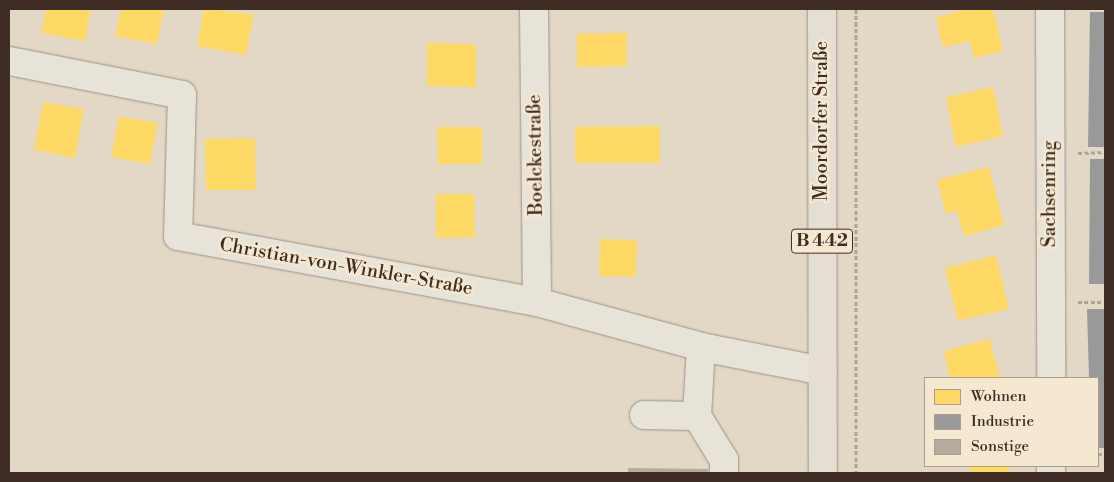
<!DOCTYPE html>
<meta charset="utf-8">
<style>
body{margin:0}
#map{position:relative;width:1114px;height:482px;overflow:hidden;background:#e3d8c5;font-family:"Libre Bodoni",serif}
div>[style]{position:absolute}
.homes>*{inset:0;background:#ffd966}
.industry>*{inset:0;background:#999}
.building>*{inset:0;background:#b4ab9e}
.path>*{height:3px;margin-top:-1.5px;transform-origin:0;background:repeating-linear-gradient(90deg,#aca59d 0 4px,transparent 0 6.5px)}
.roads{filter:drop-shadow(0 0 1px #9b9387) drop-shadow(0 0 1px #9b9387)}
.minor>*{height:28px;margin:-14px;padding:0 14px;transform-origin:14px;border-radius:14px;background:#e8e3d9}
.major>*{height:28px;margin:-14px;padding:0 14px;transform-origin:14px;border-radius:14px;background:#e5ded3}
span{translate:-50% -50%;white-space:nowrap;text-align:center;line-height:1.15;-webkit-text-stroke:5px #f5e8d1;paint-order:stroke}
.shield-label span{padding:1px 4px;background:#f5e8d1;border:1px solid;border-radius:4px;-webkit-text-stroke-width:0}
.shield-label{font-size:18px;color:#3f2d25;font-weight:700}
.street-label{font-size:19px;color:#3f2d25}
.frame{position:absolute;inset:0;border:10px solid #3f2d25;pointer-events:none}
.legend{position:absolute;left:924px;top:377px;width:175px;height:90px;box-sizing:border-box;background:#f5e8d1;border:1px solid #ac9d8c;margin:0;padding:6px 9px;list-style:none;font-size:15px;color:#3f2d25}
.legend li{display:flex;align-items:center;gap:10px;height:25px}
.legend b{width:25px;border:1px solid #ac9d8c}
</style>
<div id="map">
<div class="homes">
<i style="clip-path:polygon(46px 9px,91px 9px,85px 41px,41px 33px)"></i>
<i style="clip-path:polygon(121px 9px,164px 9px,157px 44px,115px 36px)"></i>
<i style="clip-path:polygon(204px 9px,254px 14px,246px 55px,197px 46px)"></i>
<i style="clip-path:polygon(968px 9px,993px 9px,1003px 51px,974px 58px,970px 41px,943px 47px,936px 17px)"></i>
<i style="clip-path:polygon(627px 33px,627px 66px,577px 67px,577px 34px)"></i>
<i style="clip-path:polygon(427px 43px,476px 44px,476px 87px,427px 86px)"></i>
<i style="clip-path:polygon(993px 87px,1003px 136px,956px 147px,946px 97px)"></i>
<i style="clip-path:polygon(43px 102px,84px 109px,75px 158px,34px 150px)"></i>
<i style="clip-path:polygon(119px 116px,158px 123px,150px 164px,111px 157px)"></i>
<i style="clip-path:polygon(660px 126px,660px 163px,575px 163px,575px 127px)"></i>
<i style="clip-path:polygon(437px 127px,482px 127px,482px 164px,438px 164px)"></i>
<i style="clip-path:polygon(255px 138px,256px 190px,206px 190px,205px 139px)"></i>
<i style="clip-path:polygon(989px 167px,1004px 225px,964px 236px,957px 211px,946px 214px,937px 180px)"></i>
<i style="clip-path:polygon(436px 194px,474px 194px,475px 237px,436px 238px)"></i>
<i style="clip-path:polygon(600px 239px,637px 240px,636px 277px,599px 276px)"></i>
<i style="clip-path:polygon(996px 255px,1009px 309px,958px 321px,945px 268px)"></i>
<i style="clip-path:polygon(990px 339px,1000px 378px,950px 378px,944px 351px)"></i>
<i style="clip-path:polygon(969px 466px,1008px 466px,1010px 473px,971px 473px)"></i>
</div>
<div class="industry">
<i style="clip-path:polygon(1090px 12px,1105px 12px,1105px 147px,1088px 147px)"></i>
<i style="clip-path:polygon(1090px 159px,1105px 159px,1105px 284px,1089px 284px)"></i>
<i style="clip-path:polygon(1087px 309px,1105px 309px,1105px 448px,1098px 448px,1098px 378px,1089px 378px)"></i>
</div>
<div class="building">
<i style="clip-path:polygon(628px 468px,708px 469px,708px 473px,628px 473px)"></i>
</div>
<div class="path">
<i style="left:856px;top:9px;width:464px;rotate:90deg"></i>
<i style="left:1078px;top:153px;width:27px;rotate:-2deg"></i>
<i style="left:1078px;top:302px;width:27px"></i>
<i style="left:1098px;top:454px;width:7px"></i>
</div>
<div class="roads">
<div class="minor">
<i style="left:534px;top:9px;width:293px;rotate:89.4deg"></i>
<i style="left:1050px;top:9px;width:369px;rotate:89.8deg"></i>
<i style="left:9px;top:61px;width:176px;rotate:11.1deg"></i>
<i style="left:182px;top:95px;width:141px;rotate:91.6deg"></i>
<i style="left:178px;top:236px;width:365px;rotate:10.4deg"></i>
<i style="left:537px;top:302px;width:170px;rotate:15.3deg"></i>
<i style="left:701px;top:347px;width:124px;rotate:11.1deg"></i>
<i style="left:644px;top:415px;width:53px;rotate:1.1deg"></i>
<i style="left:697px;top:416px;width:69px;rotate:-86.7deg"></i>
<i style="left:697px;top:416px;width:52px;rotate:58.5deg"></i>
<i style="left:724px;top:460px;width:13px;rotate:90deg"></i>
<i style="left:1051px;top:473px;width:7px;rotate:-90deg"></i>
</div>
<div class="major">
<i style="left:822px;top:9px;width:464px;rotate:89.9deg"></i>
</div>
</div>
<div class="shield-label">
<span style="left:822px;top:241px">B 442</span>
</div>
<div class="street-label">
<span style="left:822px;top:121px;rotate:-90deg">Moordorfer Straße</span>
<span style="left:536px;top:155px;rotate:-91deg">Boelckestraße</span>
<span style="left:1050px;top:194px;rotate:-90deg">Sachsenring</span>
<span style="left:346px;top:267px;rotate:10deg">Christian-von-Winkler-Straße</span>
</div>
<div class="frame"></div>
<ul class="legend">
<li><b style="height:14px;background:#ffd966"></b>Wohnen</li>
<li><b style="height:14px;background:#999"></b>Industrie</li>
<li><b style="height:14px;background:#b4ab9e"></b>Sonstige</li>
</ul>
</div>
